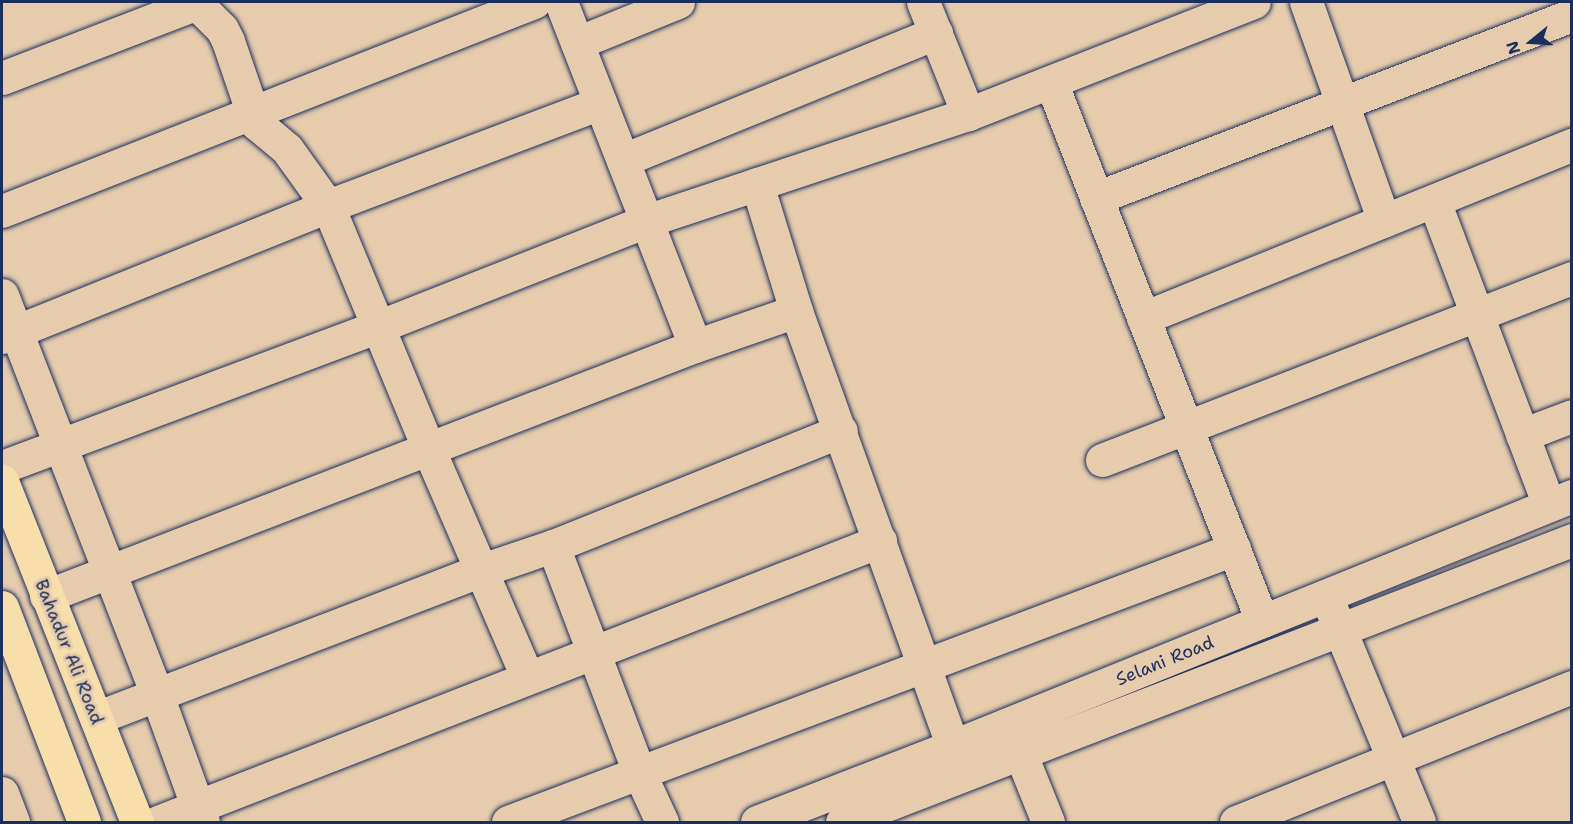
<!DOCTYPE html>
<style>
body{margin:0}
#map{position:relative;width:1573px;height:824px;overflow:hidden;background:#e6cbad;font-family:"Shantell Sans",sans-serif}
div>[style]{position:absolute}
.roads{filter:drop-shadow(0 0 2px #1b2f5e) drop-shadow(0 0 2px #1b2f5e)}
.minor>*{height:33px;margin:-16.5px;padding:0 16.5px;transform-origin:16.5px;border-radius:16.5px;background:#e6cbad}
.major>*{height:33px;margin:-16.5px;padding:0 16.5px;transform-origin:16.5px;border-radius:16.5px;background:#f8deab}
span{translate:-50% -50%;white-space:nowrap;text-align:center;line-height:1.15;-webkit-text-stroke:6px #e6cbad;paint-order:stroke}
.street-label{font-size:18px;color:#1b2f5e}
.frame{position:absolute;inset:0;border:3px solid #1b2f5e;pointer-events:none}
.north{position:absolute;left:1501px;top:12px;width:60px;height:60px;-webkit-text-stroke:4px #e6cbad;paint-order:stroke;rotate:252deg;font-size:16px;font-weight:700;line-height:24px;text-align:center;color:#1b2f5e}
.north::after{content:'';display:block;margin:auto;width:21px;height:27px;background:#1b2f5e;clip-path:polygon(50% 0,100% 100%,50% 72%,0 100%)}
</style>
<div id="map">
<div class="roads">
<div class="minor">
<i style="left:195px;top:2px;width:38px;rotate:45deg"></i>
<i style="left:222px;top:29px;width:13px;rotate:63deg"></i>
<i style="left:228px;top:41px;width:87px;rotate:71.1deg"></i>
<i style="left:256px;top:123px;width:40px;rotate:40deg"></i>
<i style="left:287px;top:149px;width:70px;rotate:54.3deg"></i>
<i style="left:328px;top:206px;width:264px;rotate:67.5deg"></i>
<i style="left:429px;top:450px;width:247px;rotate:66.6deg"></i>
<i style="left:561px;top:2px;width:369px;rotate:68.7deg"></i>
<i style="left:923px;top:2px;width:121px;rotate:68.1deg"></i>
<i style="left:1306px;top:2px;width:232px;rotate:70.4deg"></i>
<i style="left:577px;top:43px;width:109px;rotate:-22.1deg"></i>
<i style="left:2px;top:78px;width:212px;rotate:-21deg"></i>
<i style="left:1051px;top:82px;width:579px;rotate:68.62deg"></i>
<i style="left:623px;top:160px;width:338px;rotate:-22.1deg"></i>
<i style="left:757px;top:184px;width:133px;rotate:72.9deg"></i>
<i style="left:796px;top:311px;width:462px;rotate:70.2deg"></i>
<i style="left:1096px;top:198px;width:510px;rotate:-21.03deg"></i>
<i style="left:1434px;top:201px;width:325px;rotate:69.3deg"></i>
<i style="left:2px;top:211px;width:572px;rotate:-21.45deg"></i>
<i style="left:2px;top:295px;width:429px;rotate:68.8deg"></i>
<i style="left:157px;top:695px;width:135px;rotate:70.1deg"></i>
<i style="left:1143px;top:318px;width:463px;rotate:-22deg"></i>
<i style="left:2px;top:337px;width:351px;rotate:-21.9deg"></i>
<i style="left:328px;top:206px;width:291px;rotate:-20.7deg"></i>
<i style="left:1522px;top:435px;width:53px;rotate:-20.8deg"></i>
<i style="left:1102px;top:460px;width:504px;rotate:-21.17deg"></i>
<i style="left:2px;top:467px;width:403px;rotate:-20.5deg"></i>
<i style="left:380px;top:326px;width:286px;rotate:-21.5deg"></i>
<i style="left:646px;top:221px;width:339px;rotate:-18.4deg"></i>
<i style="left:968px;top:114px;width:307px;rotate:-21.4deg"></i>
<i style="left:553px;top:546px;width:242px;rotate:69.2deg"></i>
<i style="left:639px;top:772px;width:55px;rotate:65.3deg"></i>
<i style="left:46px;top:596px;width:695px;rotate:-21.07deg"></i>
<i style="left:695px;top:346px;width:107px;rotate:-19.1deg"></i>
<i style="left:1331px;top:608px;width:231px;rotate:67.6deg"></i>
<i style="left:96px;top:718px;width:413px;rotate:-21deg"></i>
<i style="left:482px;top:570px;width:75px;rotate:-18.7deg"></i>
<i style="left:553px;top:546px;width:310px;rotate:-21.8deg"></i>
<i style="left:1013px;top:735px;width:94px;rotate:68.1deg"></i>
<i style="left:2px;top:793px;width:31px;rotate:69deg"></i>
<i style="left:158px;top:822px;width:775px;rotate:-21.27deg"></i>
<i style="left:508px;top:822px;width:776px;rotate:-20.61deg"></i>
<i style="left:757px;top:822px;width:210px;rotate:-21.2deg"></i>
<i style="left:953px;top:746px;width:668px;rotate:-21.99deg"></i>
<i style="left:842px;top:822px;width:783px;rotate:-21.12deg"></i>
<i style="left:1236px;top:822px;width:362px;rotate:-21.9deg"></i>
</div>
<div class="major">
<i style="left:2px;top:481px;width:367px;rotate:68.4deg"></i>
<i style="left:2px;top:607px;width:230px;rotate:69.1deg"></i>
</div>
</div>
<div class="street-label">
<span style="left:69px;top:652px;rotate:68deg">Bahadur Ali Road</span>
<span style="left:1165px;top:661px;rotate:-22deg">Selani Road</span>
</div>
<div class="frame"></div>
<div class="north">N</div>
</div>
